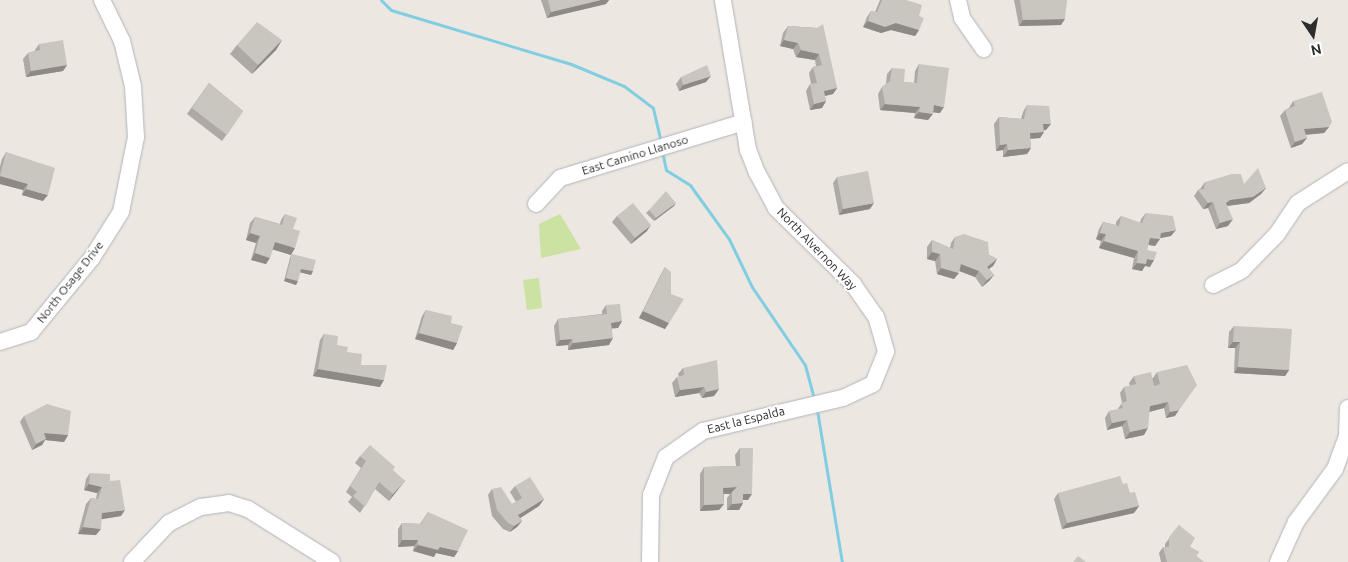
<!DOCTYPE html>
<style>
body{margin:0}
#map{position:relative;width:1348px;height:562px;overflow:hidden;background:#ede7e1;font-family:Ubuntu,sans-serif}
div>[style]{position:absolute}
.pitch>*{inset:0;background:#cbe2a2}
.stream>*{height:3px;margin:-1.5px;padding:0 1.5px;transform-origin:1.5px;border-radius:1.5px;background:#81cee2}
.roads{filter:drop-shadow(0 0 1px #b2b4bb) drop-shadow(0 0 1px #b2b4bb)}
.minor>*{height:16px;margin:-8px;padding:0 8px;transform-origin:8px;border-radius:8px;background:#fff}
.wall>*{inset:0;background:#ada9a4}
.shaded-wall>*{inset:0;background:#8d8a86}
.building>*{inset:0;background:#c9c5bf}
span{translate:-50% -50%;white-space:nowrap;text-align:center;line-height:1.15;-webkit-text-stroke:4px #fff;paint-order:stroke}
.street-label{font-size:12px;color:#2d2d2d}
.north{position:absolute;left:1288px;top:10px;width:50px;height:50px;-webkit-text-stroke:4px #fff;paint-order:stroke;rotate:168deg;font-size:14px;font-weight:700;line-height:20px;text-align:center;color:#2d2d2d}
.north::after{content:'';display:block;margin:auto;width:18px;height:22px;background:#2d2d2d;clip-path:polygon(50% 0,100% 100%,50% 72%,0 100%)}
</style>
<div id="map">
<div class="pitch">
<i style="clip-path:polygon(560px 214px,581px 249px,541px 258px,539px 224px)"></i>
<i style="clip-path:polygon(539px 278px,542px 308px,527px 310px,523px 280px)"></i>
</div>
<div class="stream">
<i style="left:381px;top:0;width:14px;rotate:45deg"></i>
<i style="left:391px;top:10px;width:188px;rotate:16.7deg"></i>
<i style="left:571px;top:64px;width:57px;rotate:22.5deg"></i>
<i style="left:624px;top:86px;width:36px;rotate:37deg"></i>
<i style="left:653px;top:108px;width:36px;rotate:77deg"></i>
<i style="left:662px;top:151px;width:19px;rotate:78deg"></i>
<i style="left:666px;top:170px;width:28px;rotate:32deg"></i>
<i style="left:690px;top:185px;width:67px;rotate:54.2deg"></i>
<i style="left:729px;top:239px;width:53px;rotate:64.4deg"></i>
<i style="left:752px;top:287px;width:94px;rotate:55.8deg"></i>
<i style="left:805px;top:365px;width:35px;rotate:75deg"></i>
<i style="left:817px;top:410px;width:154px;rotate:80.7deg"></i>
</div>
<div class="roads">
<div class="minor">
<i style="left:958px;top:0;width:18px;rotate:77deg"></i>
<i style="left:962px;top:18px;width:38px;rotate:55deg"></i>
<i style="left:536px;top:204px;width:35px;rotate:-47deg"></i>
<i style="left:560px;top:178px;width:192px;rotate:-16.9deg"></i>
<i style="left:1213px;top:285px;width:33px;rotate:-27deg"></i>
<i style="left:1242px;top:270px;width:50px;rotate:-45.8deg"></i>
<i style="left:1277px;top:234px;width:37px;rotate:-56deg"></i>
<i style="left:1298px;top:203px;width:59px;rotate:-32.6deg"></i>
<i style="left:0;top:342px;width:33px;rotate:-18deg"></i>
<i style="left:31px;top:332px;width:96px;rotate:-50.5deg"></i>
<i style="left:92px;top:258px;width:54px;rotate:-57.8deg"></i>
<i style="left:121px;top:212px;width:76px;rotate:-78.7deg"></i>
<i style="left:136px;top:137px;width:51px;rotate:-93.4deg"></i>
<i style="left:133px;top:86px;width:46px;rotate:-103.7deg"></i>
<i style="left:122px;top:41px;width:46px;rotate:-116deg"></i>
<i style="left:132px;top:562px;width:54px;rotate:-46.5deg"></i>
<i style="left:169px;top:523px;width:36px;rotate:-27deg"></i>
<i style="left:201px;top:507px;width:28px;rotate:-8deg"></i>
<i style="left:229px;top:503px;width:20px;rotate:18deg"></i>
<i style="left:248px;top:509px;width:99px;rotate:32.2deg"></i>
<i style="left:650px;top:562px;width:67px;rotate:-89.1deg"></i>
<i style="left:651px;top:495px;width:41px;rotate:-68.5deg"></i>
<i style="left:666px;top:457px;width:45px;rotate:-35.1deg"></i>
<i style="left:703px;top:431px;width:144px;rotate:-13.3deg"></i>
<i style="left:843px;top:398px;width:33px;rotate:-25deg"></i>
<i style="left:873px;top:384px;width:35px;rotate:-68deg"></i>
<i style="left:886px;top:351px;width:35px;rotate:-106deg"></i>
<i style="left:876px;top:317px;width:39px;rotate:-125deg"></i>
<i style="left:854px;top:285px;width:110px;rotate:-135.4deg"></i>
<i style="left:776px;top:208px;width:40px;rotate:-118deg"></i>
<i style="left:757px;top:173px;width:25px;rotate:-111deg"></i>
<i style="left:748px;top:150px;width:152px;rotate:-99.5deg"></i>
<i style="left:1278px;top:562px;width:44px;rotate:-65.8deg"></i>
<i style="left:1296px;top:522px;width:66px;rotate:-53.7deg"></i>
<i style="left:1335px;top:469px;width:35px;rotate:-70deg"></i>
<i style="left:1347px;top:436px;width:28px;rotate:-88deg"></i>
</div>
</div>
<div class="wall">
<i style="clip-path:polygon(541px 0,609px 0,606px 4px,547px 18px)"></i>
<i style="clip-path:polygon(880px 0,906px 0,919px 16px,919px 30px,915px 36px,891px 30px,881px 33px,863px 27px,867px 17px,871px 11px,875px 12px)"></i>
<i style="clip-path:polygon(1014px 0,1067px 0,1061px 25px,1019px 26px)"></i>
<i style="clip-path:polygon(788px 26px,817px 28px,837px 88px,833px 94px,825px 96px,826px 101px,822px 108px,810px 110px,806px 91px,810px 84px,811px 84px,809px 73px,813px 67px,816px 66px,815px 60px,796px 57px,793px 49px,780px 46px,783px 33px)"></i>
<i style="clip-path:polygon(282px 40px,276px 50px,252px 74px,230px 54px,237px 45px)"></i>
<i style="clip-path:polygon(39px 44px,67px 65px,63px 71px,26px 77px,23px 59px,28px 53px,35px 51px,35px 50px)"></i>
<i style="clip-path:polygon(919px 64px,940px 113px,933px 112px,928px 120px,914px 118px,915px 113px,880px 110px,878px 94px,882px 87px,886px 84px,887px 74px,892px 68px,904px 82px,914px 83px,915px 71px)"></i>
<i style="clip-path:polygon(681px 77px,706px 82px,679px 91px,676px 84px)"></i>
<i style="clip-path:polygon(209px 83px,243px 111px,222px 141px,187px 114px)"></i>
<i style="clip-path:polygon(1293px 101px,1329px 127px,1324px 133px,1306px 135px,1307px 138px,1302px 144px,1291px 148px,1280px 116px,1285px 110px,1289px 108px)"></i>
<i style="clip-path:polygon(1027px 105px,1046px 130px,1044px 130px,1044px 132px,1040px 138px,1030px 139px,1031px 148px,1027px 154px,1003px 157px,1003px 150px,996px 151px,994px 124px,999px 117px,1021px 119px,1023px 112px)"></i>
<i style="clip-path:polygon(6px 152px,43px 201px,22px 195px,23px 190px,0 184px,0 166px,2px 159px)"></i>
<i style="clip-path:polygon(837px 177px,870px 209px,839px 215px,833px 183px)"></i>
<i style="clip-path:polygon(1205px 182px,1244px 184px,1266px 188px,1261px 194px,1249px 203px,1227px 206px,1228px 226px,1216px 229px,1208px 208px,1203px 209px,1194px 196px,1198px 190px,1200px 189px)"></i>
<i style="clip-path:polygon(674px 206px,654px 221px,646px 213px,649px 210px)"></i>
<i style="clip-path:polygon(1146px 213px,1171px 236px,1160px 238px,1155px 246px,1148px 245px,1147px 250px,1150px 267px,1145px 266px,1142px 271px,1132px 269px,1134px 258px,1099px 248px,1101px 241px,1096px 239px,1099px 229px,1103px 222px,1116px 225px,1116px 222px,1121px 216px,1140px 223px,1141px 219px)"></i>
<i style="clip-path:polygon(285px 214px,293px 229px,291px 255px,273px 249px,266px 264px,251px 260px,256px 243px,246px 240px,250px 223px,255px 217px,280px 224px,281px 220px)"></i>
<i style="clip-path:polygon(617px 216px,647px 231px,631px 244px,612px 222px)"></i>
<i style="clip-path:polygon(955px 237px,997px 259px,993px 266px,989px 269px,994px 275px,989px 281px,982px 287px,975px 277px,959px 271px,954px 279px,937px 274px,935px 261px,927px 259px,927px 247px,932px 240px,950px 248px,951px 243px)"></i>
<i style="clip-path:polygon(292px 254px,313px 271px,311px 275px,300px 272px,296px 285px,284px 281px,290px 258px)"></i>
<i style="clip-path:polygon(665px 267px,665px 329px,639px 318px,661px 274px)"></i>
<i style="clip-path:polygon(606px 305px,622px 321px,618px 328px,612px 328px,609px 345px,568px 350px,568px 345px,556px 346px,554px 326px,558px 319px,602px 314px,602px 311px)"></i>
<i style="clip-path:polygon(426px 310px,451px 323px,457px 343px,453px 350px,415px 339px,422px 316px)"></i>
<i style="clip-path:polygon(1234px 326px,1289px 370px,1285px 376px,1234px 373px,1235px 348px,1228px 348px,1229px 332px)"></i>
<i style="clip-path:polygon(324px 334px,337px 345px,347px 352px,361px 365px,380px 387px,313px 376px,320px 340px)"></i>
<i style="clip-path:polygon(683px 368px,719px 389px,714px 396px,702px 398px,699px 393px,675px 397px,672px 383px,677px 377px,679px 377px,678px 374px)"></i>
<i style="clip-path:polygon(1157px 372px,1175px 416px,1166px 418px,1164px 408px,1149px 412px,1144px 435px,1125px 439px,1122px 426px,1107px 430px,1105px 418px,1109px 411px,1117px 410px,1122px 403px,1120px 393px,1124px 387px,1130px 386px,1129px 383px,1134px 376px,1153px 378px)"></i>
<i style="clip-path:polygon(24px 416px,68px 435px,64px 442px,45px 440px,42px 445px,32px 450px,20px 422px)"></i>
<i style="clip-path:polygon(740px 448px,748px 500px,743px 500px,743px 503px,739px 510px,727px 510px,727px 498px,730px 494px,724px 494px,724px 504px,719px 510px,700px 511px,700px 474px,704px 467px,736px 466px,735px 455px)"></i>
<i style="clip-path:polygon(360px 456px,393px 471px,405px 481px,389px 501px,375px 489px,360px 513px,348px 502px,352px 497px,346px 492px,361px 468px,355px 463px)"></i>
<i style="clip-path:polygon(90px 473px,110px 481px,121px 516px,101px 519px,96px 535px,78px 534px,86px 504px,91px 498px,96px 499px,97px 493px,84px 490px,86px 479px)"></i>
<i style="clip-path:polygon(1123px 484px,1139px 506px,1134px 513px,1062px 529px,1054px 499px,1058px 493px)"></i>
<i style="clip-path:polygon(515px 486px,544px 499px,539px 506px,520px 518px,522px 521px,517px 527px,510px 532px,503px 529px,492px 516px,488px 495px,492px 489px,512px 504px,516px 502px,510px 492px)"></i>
<i style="clip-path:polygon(428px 512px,458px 551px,454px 557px,436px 553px,434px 557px,413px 551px,414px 546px,398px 547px,398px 529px,402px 523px,420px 524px)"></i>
<i style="clip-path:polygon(1179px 525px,1190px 547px,1199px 552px,1196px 556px,1204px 562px,1161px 562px,1159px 553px,1163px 547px,1165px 547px,1165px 544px)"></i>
</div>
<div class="shaded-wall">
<i style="clip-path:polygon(601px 0,609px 0,606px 4px,547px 18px,551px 12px)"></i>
<i style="clip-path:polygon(1065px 19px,1061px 25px,1019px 26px,1023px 20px)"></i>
<i style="clip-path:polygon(868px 21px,896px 23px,919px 30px,915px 36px,891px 30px,881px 33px,863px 27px)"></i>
<i style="clip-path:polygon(282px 40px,276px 50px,252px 74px,258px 65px)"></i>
<i style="clip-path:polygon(784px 40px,798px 43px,793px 49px,780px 46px)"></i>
<i style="clip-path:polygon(801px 50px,819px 54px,815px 60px,796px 57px)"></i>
<i style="clip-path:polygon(67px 65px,63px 71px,26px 77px,31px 71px)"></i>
<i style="clip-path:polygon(711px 76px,706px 82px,679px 91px,683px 85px)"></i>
<i style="clip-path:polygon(837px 88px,833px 94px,820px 97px,824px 91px)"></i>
<i style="clip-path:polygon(826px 101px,822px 108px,810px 110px,814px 104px)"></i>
<i style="clip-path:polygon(885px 104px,920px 107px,915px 113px,880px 110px)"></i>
<i style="clip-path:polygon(934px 105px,944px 107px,940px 113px,929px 112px)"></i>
<i style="clip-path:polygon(919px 112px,933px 114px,928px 120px,914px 118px)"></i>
<i style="clip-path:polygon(1043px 124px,1051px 124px,1046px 130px,1039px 131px)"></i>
<i style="clip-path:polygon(1329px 127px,1324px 133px,1300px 135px,1304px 129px)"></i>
<i style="clip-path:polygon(1044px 132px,1040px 138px,1025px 139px,1030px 133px)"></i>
<i style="clip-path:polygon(1307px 138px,1302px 144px,1291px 148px,1295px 142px)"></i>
<i style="clip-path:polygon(1007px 144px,1003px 150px,996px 151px,1000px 145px)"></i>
<i style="clip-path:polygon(1031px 148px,1027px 154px,1003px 157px,1008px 150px)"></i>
<i style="clip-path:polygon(0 176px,28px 184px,23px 190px,0 184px)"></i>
<i style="clip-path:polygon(1266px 188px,1261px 194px,1249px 203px,1226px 206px,1226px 203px,1230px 200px)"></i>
<i style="clip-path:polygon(26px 189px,48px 195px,43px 201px,22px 195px)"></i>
<i style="clip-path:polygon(1213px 202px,1208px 208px,1203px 209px,1208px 203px)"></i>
<i style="clip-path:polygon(676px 203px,674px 206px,654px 221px,656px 218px)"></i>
<i style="clip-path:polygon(874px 203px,870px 209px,839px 215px,843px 209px)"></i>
<i style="clip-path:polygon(1233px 219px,1228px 226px,1216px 229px,1220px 223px)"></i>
<i style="clip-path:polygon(651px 225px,647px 231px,631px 244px,635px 238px)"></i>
<i style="clip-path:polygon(1176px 230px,1171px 236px,1156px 239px,1161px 233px)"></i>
<i style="clip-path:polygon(250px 233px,260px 236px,256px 243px,246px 240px)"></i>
<i style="clip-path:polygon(1100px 233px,1106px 234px,1101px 241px,1096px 239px)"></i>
<i style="clip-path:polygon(1150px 238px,1160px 239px,1155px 246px,1145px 244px)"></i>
<i style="clip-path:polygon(1104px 241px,1138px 251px,1134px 258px,1099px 248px)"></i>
<i style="clip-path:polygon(275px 242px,295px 248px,291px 255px,271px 249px)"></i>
<i style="clip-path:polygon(932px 252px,940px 254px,935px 261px,927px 259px)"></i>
<i style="clip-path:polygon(255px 253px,270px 258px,266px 264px,251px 260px)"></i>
<i style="clip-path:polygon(997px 259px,993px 266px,983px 273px,987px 267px)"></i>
<i style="clip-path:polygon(1147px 259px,1154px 260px,1150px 267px,1145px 266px,1142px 271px,1132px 269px,1137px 263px)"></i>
<i style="clip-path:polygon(961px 264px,979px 271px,975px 277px,957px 270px)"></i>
<i style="clip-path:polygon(941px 268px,959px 273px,954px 279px,937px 274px)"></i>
<i style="clip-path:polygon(301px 269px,313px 271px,311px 275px,299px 272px)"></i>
<i style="clip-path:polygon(994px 275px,989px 281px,982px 287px,987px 280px)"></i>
<i style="clip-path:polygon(286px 278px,298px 281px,296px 285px,284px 281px)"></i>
<i style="clip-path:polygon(643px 311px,669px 323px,665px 329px,639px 318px)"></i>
<i style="clip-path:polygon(622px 321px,618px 328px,607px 329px,611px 323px)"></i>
<i style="clip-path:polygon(419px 333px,457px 343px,453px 350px,415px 339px)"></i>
<i style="clip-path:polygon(613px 338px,609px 345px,568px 350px,573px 343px)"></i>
<i style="clip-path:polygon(572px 339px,568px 345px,556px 346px,560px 340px)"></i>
<i style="clip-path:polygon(1233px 342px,1240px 342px,1235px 348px,1228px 348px)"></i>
<i style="clip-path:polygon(1238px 367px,1289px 370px,1285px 376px,1234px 373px)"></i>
<i style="clip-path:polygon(318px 369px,384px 380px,380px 387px,313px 376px)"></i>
<i style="clip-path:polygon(704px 387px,699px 393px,675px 397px,680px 390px)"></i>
<i style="clip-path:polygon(719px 389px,714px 396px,702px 398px,706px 392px)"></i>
<i style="clip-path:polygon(1168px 402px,1164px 408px,1145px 413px,1150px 406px)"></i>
<i style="clip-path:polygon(1179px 410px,1175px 416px,1166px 418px,1170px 412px)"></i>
<i style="clip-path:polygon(1127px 420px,1122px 426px,1107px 430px,1112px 423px)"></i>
<i style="clip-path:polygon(1148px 428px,1144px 435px,1125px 439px,1130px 432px)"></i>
<i style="clip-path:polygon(44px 433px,68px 435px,64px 442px,45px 440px,42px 445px,32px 450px)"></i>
<i style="clip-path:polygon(405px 481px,400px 487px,389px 501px,393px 494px)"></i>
<i style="clip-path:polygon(89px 484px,102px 487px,97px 493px,84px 490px)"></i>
<i style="clip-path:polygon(737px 487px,730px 494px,719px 494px,723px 488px)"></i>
<i style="clip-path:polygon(743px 494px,752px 494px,748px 500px,739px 500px)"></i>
<i style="clip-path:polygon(544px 499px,539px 506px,514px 522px,518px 515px)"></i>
<i style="clip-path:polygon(743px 503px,739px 510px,727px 510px,732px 504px)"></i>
<i style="clip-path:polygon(724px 504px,719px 510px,700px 511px,704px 505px)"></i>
<i style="clip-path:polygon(1139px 506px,1134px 513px,1062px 529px,1067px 523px)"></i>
<i style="clip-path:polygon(125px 510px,121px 516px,97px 520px,102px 513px)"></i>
<i style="clip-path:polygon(522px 521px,517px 527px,510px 532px,514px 526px)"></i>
<i style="clip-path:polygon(83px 527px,101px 529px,96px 535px,78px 534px)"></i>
<i style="clip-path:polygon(402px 540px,418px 540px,414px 546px,398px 547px)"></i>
<i style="clip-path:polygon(418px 545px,440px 547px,458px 551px,454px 557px,436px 553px,434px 557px,413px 551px)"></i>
</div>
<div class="building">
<i style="clip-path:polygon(548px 0,601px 0,551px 12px)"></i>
<i style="clip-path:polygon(882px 0,906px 0,922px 5px,919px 16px,924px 18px,919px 30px,896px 23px,885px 27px,868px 21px,871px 11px,877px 12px)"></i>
<i style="clip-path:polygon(1020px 0,1067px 0,1065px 19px,1023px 20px)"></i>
<i style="clip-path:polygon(257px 22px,282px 40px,258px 65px,237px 45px)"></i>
<i style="clip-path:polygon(823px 24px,837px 88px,824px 91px,826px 101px,814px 104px,810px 84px,817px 83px,813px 67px,822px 65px,819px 54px,801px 50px,798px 43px,784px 40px,788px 26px,817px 28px)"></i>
<i style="clip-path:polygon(63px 40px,67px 65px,31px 71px,28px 53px,40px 50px,39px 44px)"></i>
<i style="clip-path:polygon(919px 64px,949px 68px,944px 107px,934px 105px,933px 114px,919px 112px,920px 107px,885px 104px,882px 87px,890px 81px,892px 68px,905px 69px,904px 82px,917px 83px)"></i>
<i style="clip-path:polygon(707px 65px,711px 76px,683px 85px,681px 77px)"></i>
<i style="clip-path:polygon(209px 83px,243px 111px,227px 135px,192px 108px)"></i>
<i style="clip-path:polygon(1322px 92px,1332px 122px,1329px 127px,1304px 129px,1307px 138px,1295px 142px,1285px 110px,1295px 106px,1293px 101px)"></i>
<i style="clip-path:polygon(1027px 105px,1049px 106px,1051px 124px,1043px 124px,1044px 132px,1030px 133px,1031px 148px,1008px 150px,1007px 144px,1000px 145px,999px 117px,1024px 119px)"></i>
<i style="clip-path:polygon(6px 152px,55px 168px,48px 195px,26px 189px,28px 184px,0 176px)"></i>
<i style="clip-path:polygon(1258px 168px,1266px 188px,1253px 197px,1230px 200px,1226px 203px,1233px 219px,1220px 223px,1213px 202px,1208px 203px,1198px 190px,1204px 189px,1205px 182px,1232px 174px,1241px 174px,1244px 184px)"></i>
<i style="clip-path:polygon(868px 171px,874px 203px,843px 209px,837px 177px)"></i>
<i style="clip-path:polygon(666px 191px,676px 203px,656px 218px,649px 210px)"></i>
<i style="clip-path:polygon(633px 203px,651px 225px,635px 238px,617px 216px)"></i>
<i style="clip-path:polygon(1146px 213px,1173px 216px,1176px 230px,1161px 233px,1160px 239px,1150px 238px,1147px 250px,1157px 252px,1154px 260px,1147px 259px,1146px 264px,1137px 263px,1138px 251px,1104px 241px,1106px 234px,1100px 233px,1103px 222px,1119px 226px,1121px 216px,1142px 223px)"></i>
<i style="clip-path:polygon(285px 214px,297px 218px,293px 229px,300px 231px,295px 248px,275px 242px,270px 258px,255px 253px,260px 236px,250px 233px,255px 217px,282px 225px)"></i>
<i style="clip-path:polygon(964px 234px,988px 242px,989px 255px,997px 259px,987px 267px,994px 275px,987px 280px,979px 271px,961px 264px,959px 273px,941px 268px,940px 254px,932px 252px,932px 240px,953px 249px,955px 237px)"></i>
<i style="clip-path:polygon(292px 254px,316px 260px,313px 271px,301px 269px,298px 281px,286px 278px)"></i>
<i style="clip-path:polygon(665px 267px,671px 272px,671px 294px,684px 299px,669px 323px,643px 311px)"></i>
<i style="clip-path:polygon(620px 304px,622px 321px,611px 323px,613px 338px,573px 343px,572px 339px,560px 340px,558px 319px,607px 314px,606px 305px)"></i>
<i style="clip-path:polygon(426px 310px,452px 316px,451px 323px,463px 326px,457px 343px,419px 333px)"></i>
<i style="clip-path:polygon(1234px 326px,1292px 329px,1289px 370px,1238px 367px,1240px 342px,1233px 342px)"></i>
<i style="clip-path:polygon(324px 334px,338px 336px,337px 345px,348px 347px,347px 352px,362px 354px,361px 365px,387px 365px,384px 380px,318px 369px)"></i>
<i style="clip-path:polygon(717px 360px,719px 389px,706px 392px,704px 387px,680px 390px,677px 377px,684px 375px,683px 368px)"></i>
<i style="clip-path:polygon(1187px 365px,1197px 385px,1179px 410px,1170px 412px,1168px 402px,1150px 406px,1148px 428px,1130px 432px,1127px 420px,1112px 423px,1109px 411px,1123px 408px,1121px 403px,1127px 401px,1124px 387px,1136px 384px,1134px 376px,1151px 372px,1154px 386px,1160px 384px,1157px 372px)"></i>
<i style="clip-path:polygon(47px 404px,71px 411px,68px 435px,44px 433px,46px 439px,36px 444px,24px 416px)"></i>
<i style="clip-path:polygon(370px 445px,395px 467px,393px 470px,405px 481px,393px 494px,379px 482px,365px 507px,353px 496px,357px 492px,350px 486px,366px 461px,360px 456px)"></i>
<i style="clip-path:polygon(740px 448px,753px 448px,752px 494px,743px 494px,743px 503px,732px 504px,732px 492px,737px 487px,723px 488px,724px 504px,704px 505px,704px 467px,740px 466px)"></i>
<i style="clip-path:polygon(90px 473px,110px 474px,110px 481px,120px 480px,125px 510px,102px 513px,101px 529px,83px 527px,91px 498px,98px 499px,102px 487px,89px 484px)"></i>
<i style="clip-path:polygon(1120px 476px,1123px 484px,1127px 483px,1130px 493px,1135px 492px,1139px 506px,1067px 523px,1058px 493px)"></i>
<i style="clip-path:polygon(530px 477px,544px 499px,518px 515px,522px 521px,514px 526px,508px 523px,497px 510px,492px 489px,501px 487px,512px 504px,522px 498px,515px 486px)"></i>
<i style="clip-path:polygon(428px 512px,468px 530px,458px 551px,440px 547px,438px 550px,418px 545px,418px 540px,402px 540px,402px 523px,421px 524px)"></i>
<i style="clip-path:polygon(1179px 525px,1195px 538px,1190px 547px,1199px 552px,1196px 556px,1204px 562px,1167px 562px,1163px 547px,1169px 547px,1169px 537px)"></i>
<i style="clip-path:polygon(1078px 556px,1086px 562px,1073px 562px)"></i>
</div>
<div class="street-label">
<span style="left:635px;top:155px;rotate:-17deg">East Camino Llanoso</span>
<span style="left:817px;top:249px;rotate:46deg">North Alvernon Way</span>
<span style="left:70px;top:282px;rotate:-52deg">North Osage Drive</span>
<span style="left:746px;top:420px;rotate:-14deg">East la Espalda</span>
</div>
<div class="north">N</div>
</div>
